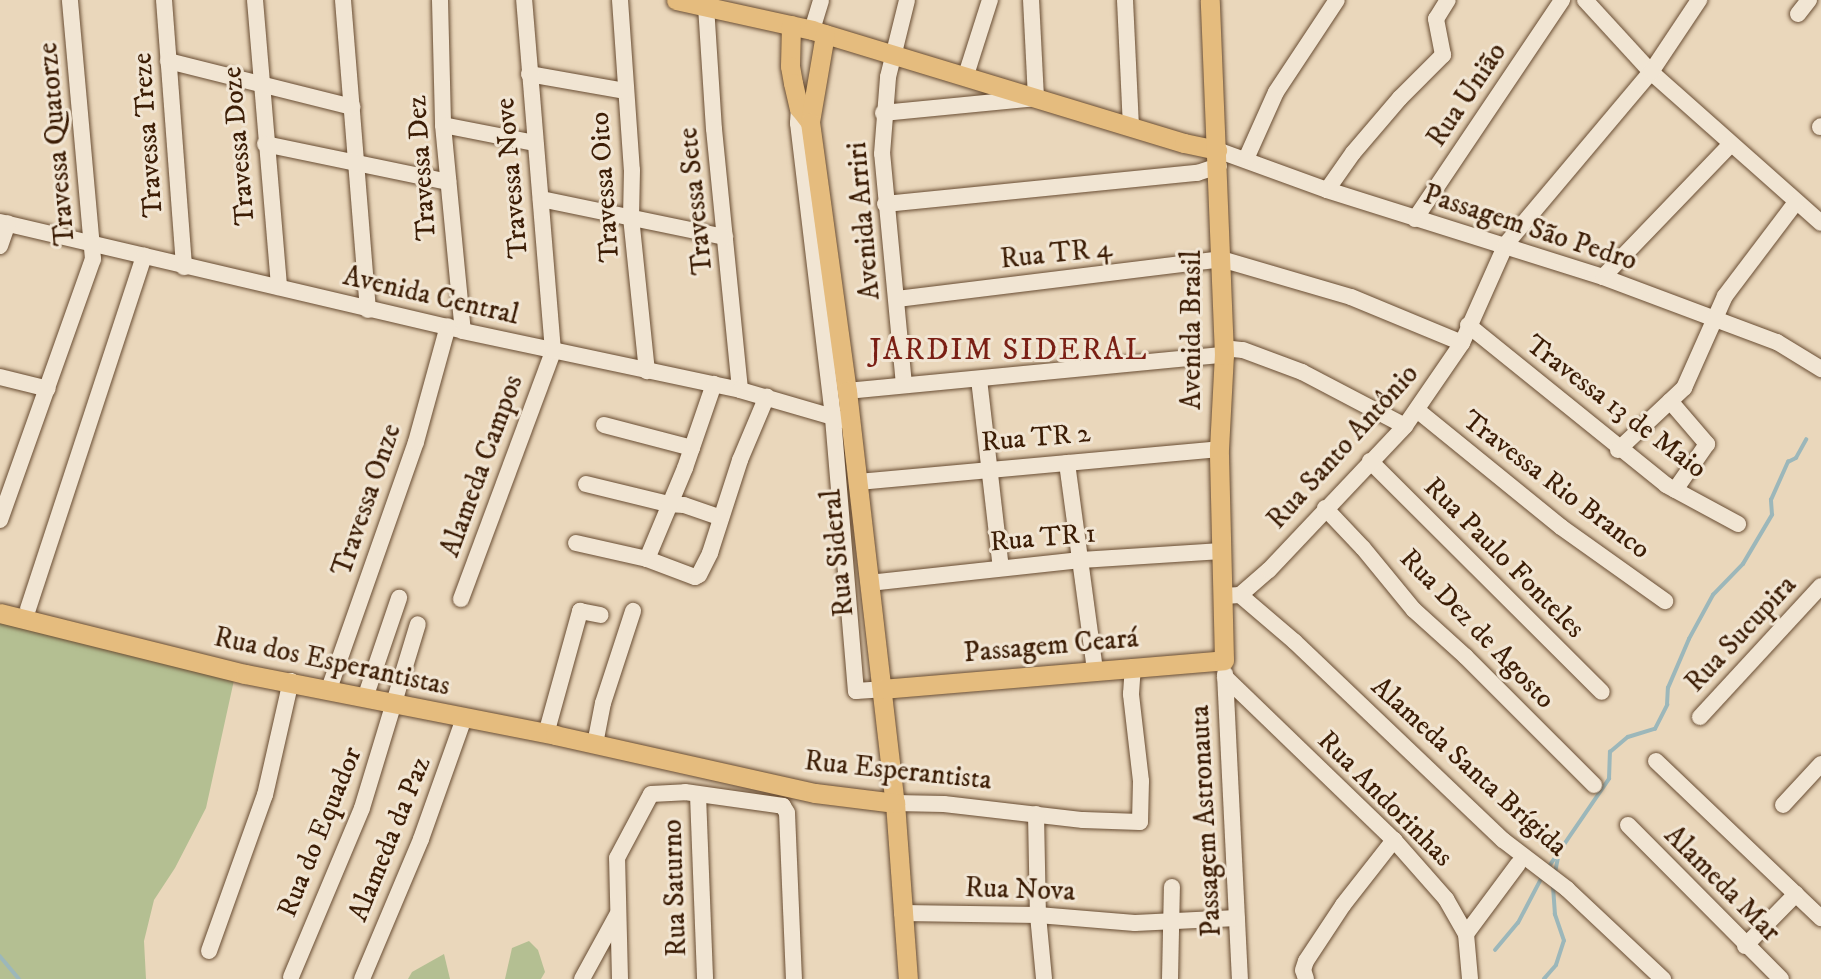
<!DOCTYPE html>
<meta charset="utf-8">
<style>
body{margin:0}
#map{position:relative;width:1821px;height:979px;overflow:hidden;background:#ead7bb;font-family:"IM FELL DW Pica",serif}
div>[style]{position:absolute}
.green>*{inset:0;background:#b4bf92}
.stream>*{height:3.5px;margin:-1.75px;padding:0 1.75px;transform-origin:1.75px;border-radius:1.75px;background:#9cb7ba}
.roads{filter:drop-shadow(0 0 2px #684c32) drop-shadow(0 0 2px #684c32)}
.minor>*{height:16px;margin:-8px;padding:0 8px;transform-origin:8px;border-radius:8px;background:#f1e5d3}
.major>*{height:19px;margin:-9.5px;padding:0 9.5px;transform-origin:9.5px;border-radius:9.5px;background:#e5bc7e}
span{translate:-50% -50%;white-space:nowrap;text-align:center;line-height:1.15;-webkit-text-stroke:6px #f1e5d3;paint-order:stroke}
.street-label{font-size:28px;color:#3c1d05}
.neighbourhood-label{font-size:30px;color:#7a1f14;letter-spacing:2px}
</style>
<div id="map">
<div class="green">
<i style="clip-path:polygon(0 619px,236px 671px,206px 808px,175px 868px,154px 900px,144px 941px,146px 979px,0 979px)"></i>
<i style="clip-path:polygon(529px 941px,538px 950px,545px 972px,541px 979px,505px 979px,512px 948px)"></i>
<i style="clip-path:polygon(444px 954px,450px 979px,408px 979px,412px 972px)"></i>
</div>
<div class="stream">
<i style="left:1548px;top:868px;width:108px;rotate:-55.6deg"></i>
<i style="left:1609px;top:779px;width:27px;rotate:-88deg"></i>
<i style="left:1610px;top:752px;width:23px;rotate:-40deg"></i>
<i style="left:1628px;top:737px;width:28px;rotate:-17deg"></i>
<i style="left:1655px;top:729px;width:27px;rotate:-63deg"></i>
<i style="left:1667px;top:705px;width:17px;rotate:-87deg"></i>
<i style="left:1668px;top:688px;width:53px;rotate:-66.8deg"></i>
<i style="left:1689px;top:639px;width:50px;rotate:-61.4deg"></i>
<i style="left:1713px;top:595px;width:43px;rotate:-45.9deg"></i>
<i style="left:1743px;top:564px;width:57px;rotate:-59.4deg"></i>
<i style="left:1772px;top:515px;width:15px;rotate:-94deg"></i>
<i style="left:1771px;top:500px;width:42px;rotate:-65.9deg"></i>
<i style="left:1788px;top:462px;width:9px;rotate:-27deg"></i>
<i style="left:1796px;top:458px;width:21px;rotate:-61deg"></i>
<i style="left:1555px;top:873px;width:20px;rotate:-79deg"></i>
<i style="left:1495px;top:950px;width:35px;rotate:-50deg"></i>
<i style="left:1518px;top:923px;width:52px;rotate:-62.4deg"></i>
<i style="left:0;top:956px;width:30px;rotate:50deg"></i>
<i style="left:1544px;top:979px;width:18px;rotate:-49deg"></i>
<i style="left:1556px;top:965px;width:25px;rotate:-72deg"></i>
<i style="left:1564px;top:941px;width:28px;rotate:-109deg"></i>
<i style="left:1555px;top:915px;width:31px;rotate:-94deg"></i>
</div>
<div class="roads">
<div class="minor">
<i style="left:164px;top:0;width:268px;rotate:85.7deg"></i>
<i style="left:255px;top:0;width:288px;rotate:85.2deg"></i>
<i style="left:343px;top:0;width:311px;rotate:85.4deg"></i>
<i style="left:440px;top:0;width:125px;rotate:88.6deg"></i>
<i style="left:443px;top:125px;width:207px;rotate:84.5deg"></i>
<i style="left:620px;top:0;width:170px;rotate:86deg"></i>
<i style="left:632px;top:170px;width:47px;rotate:91.2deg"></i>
<i style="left:631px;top:217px;width:155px;rotate:84.1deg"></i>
<i style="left:1125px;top:0;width:127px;rotate:87.3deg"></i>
<i style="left:1585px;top:0;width:98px;rotate:47.5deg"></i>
<i style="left:1651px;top:72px;width:227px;rotate:41.6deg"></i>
<i style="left:706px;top:6px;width:123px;rotate:86.3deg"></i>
<i style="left:714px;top:129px;width:262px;rotate:84.3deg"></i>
<i style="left:1798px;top:14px;width:18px;rotate:-52deg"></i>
<i style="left:812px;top:30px;width:31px;rotate:-73deg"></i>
<i style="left:168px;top:61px;width:190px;rotate:14deg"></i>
<i style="left:529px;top:74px;width:97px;rotate:10deg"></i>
<i style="left:966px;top:75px;width:79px;rotate:-72.3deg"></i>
<i style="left:799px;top:108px;width:15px;rotate:94deg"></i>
<i style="left:798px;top:123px;width:297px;rotate:83.2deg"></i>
<i style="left:833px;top:418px;width:274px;rotate:85.2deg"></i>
<i style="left:856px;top:691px;width:26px;rotate:-4deg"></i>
<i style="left:883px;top:113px;width:154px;rotate:-5.6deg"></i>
<i style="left:1036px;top:98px;width:98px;rotate:-92.9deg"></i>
<i style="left:443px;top:125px;width:94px;rotate:11.1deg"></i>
<i style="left:1820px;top:127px;width:1px;rotate:-45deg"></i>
<i style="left:265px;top:144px;width:187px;rotate:11.7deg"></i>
<i style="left:1217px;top:150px;width:117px;rotate:20deg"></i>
<i style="left:1327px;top:190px;width:289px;rotate:17.5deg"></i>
<i style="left:1603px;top:277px;width:186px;rotate:20.5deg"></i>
<i style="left:1777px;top:342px;width:52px;rotate:31.5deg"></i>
<i style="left:1246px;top:159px;width:73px;rotate:-65.9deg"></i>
<i style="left:1276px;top:92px;width:110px;rotate:-56.5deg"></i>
<i style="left:1327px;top:190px;width:45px;rotate:-54.9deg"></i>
<i style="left:1353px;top:153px;width:72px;rotate:-49.5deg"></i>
<i style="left:1400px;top:98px;width:61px;rotate:-45deg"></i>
<i style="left:1443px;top:55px;width:37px;rotate:-101deg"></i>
<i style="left:1436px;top:19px;width:22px;rotate:-58deg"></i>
<i style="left:541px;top:199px;width:188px;rotate:11.7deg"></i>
<i style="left:885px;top:204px;width:314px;rotate:-5.7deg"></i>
<i style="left:1197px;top:173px;width:23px;rotate:-18deg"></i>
<i style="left:1415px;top:219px;width:264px;rotate:-56.1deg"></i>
<i style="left:0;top:222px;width:476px;rotate:13.2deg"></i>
<i style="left:463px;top:331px;width:283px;rotate:12deg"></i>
<i style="left:740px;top:390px;width:115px;rotate:16.2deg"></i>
<i style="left:0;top:246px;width:24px;rotate:-71deg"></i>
<i style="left:1603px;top:277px;width:183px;rotate:-46.1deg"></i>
<i style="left:897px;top:299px;width:326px;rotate:-7deg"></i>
<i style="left:1221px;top:259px;width:135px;rotate:16.3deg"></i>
<i style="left:1351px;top:297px;width:120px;rotate:22.5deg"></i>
<i style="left:1468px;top:325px;width:255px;rotate:38.9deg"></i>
<i style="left:1666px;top:485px;width:82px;rotate:28.4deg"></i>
<i style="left:1223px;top:348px;width:20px;rotate:6deg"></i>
<i style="left:1243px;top:350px;width:63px;rotate:20.4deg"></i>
<i style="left:1302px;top:372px;width:116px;rotate:27.7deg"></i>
<i style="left:0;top:377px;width:49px;rotate:14deg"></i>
<i style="left:979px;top:379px;width:190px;rotate:83.4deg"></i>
<i style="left:904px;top:385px;width:232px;rotate:-95.4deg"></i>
<i style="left:882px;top:154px;width:77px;rotate:-85.5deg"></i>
<i style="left:888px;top:77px;width:79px;rotate:-76.1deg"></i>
<i style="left:847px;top:391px;width:379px;rotate:-5.5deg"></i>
<i style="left:1670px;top:401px;width:57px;rotate:49.3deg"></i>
<i style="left:1707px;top:444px;width:56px;rotate:124.8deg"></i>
<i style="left:1417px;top:410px;width:186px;rotate:39.1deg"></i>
<i style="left:1561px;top:527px;width:128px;rotate:35.4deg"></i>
<i style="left:604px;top:425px;width:91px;rotate:14.6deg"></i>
<i style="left:1618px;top:450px;width:91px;rotate:-43.2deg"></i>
<i style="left:1684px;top:388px;width:101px;rotate:-66deg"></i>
<i style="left:1725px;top:296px;width:118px;rotate:-52.9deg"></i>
<i style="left:1370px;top:461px;width:327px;rotate:44.9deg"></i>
<i style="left:1067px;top:463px;width:210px;rotate:82.3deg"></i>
<i style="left:858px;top:482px;width:363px;rotate:-5.2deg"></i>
<i style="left:586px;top:484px;width:84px;rotate:13.7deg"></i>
<i style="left:668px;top:504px;width:16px;rotate:4deg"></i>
<i style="left:684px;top:505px;width:39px;rotate:19deg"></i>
<i style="left:1325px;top:508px;width:55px;rotate:46.5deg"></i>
<i style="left:1363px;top:548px;width:80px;rotate:50.6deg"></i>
<i style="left:1414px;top:610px;width:70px;rotate:42.1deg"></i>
<i style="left:1466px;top:657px;width:181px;rotate:45deg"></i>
<i style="left:0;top:520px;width:277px;rotate:-70.4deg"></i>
<i style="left:93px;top:259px;width:260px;rotate:-95.1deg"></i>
<i style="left:576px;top:543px;width:73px;rotate:12.7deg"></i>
<i style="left:647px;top:559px;width:51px;rotate:20.6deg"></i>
<i style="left:695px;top:577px;width:4px;rotate:-27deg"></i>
<i style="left:699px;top:575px;width:25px;rotate:-63deg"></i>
<i style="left:710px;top:553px;width:98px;rotate:-72.1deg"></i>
<i style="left:740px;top:460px;width:69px;rotate:-67.1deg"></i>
<i style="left:647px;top:559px;width:99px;rotate:-67.3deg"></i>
<i style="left:685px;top:468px;width:89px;rotate:-71deg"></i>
<i style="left:869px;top:583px;width:213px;rotate:-6.2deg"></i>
<i style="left:1081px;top:560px;width:141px;rotate:-3.7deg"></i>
<i style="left:1240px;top:595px;width:72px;rotate:40.5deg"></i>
<i style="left:1295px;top:642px;width:287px;rotate:43.6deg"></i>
<i style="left:1503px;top:840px;width:81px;rotate:37.4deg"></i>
<i style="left:1567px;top:889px;width:132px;rotate:43.2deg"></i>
<i style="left:1223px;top:596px;width:17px;rotate:-3deg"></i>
<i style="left:1240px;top:595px;width:38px;rotate:-41deg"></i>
<i style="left:1269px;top:570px;width:198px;rotate:-46.6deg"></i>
<i style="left:1405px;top:426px;width:101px;rotate:-55.5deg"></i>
<i style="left:1462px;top:343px;width:108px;rotate:-66deg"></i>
<i style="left:1506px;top:244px;width:225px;rotate:-49.9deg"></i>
<i style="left:1651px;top:72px;width:87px;rotate:-56.3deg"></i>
<i style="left:461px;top:599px;width:265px;rotate:-69.6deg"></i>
<i style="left:553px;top:351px;width:352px;rotate:-94.7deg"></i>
<i style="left:28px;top:609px;width:372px;rotate:-71.8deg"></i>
<i style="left:1225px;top:674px;width:305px;rotate:87.2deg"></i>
<i style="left:1225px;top:677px;width:235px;rotate:44deg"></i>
<i style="left:1394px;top:840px;width:79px;rotate:48.6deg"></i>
<i style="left:1446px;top:899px;width:40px;rotate:60.3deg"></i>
<i style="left:1466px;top:934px;width:45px;rotate:84.9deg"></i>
<i style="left:329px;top:689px;width:262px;rotate:-70.6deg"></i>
<i style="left:416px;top:442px;width:120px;rotate:-74.6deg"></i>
<i style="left:365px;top:698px;width:106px;rotate:-71.2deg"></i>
<i style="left:1700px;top:717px;width:178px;rotate:-47.3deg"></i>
<i style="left:546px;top:734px;width:128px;rotate:-74.5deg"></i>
<i style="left:580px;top:611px;width:21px;rotate:11deg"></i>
<i style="left:595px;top:744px;width:42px;rotate:-79deg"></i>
<i style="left:603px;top:703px;width:97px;rotate:-71.9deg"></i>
<i style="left:1656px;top:761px;width:228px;rotate:43.6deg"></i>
<i style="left:698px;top:795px;width:184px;rotate:87.8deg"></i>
<i style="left:895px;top:803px;width:49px;rotate:1.2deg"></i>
<i style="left:944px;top:804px;width:140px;rotate:6.6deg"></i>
<i style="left:1083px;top:820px;width:57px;rotate:2deg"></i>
<i style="left:1140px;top:822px;width:41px;rotate:-88.6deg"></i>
<i style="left:1141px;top:781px;width:88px;rotate:-96.6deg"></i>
<i style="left:1131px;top:694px;width:27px;rotate:-86deg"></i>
<i style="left:1783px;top:805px;width:56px;rotate:-47.2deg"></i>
<i style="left:1036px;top:814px;width:101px;rotate:88.9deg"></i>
<i style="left:1038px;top:915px;width:64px;rotate:84.6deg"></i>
<i style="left:1628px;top:825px;width:217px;rotate:45.2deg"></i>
<i style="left:902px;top:913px;width:136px;rotate:0.8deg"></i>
<i style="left:1038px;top:915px;width:97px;rotate:4.7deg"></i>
<i style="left:1135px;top:923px;width:102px;rotate:-2.8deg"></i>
<i style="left:1466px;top:934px;width:87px;rotate:-53.4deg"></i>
<i style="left:1745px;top:946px;width:73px;rotate:-45.6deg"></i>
<i style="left:209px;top:951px;width:166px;rotate:-70.3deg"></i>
<i style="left:265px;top:795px;width:117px;rotate:-77.2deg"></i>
<i style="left:291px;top:977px;width:183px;rotate:-67.2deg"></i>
<i style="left:362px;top:808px;width:192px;rotate:-73.1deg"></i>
<i style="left:362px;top:979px;width:152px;rotate:-67.1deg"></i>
<i style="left:421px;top:839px;width:128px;rotate:-70.4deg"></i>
<i style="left:582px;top:979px;width:73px;rotate:-61.3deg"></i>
<i style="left:620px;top:979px;width:121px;rotate:-91.4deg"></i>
<i style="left:617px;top:858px;width:72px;rotate:-62deg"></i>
<i style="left:651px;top:794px;width:34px;rotate:-3deg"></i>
<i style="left:685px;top:792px;width:99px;rotate:8.1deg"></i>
<i style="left:783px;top:806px;width:8px;rotate:60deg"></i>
<i style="left:787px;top:813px;width:166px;rotate:87.6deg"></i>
<i style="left:1170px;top:979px;width:92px;rotate:-88.8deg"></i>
<i style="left:1306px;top:979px;width:9px;rotate:-108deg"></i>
<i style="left:1303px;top:970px;width:9px;rotate:-72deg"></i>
<i style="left:1306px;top:961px;width:67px;rotate:-56.5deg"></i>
<i style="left:1343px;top:905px;width:83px;rotate:-51.9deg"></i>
</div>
<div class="major">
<i style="left:676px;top:0;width:139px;rotate:12.4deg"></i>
<i style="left:812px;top:30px;width:389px;rotate:16.9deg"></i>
<i style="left:1184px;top:143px;width:34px;rotate:12deg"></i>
<i style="left:791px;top:25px;width:41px;rotate:91.4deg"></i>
<i style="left:790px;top:66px;width:17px;rotate:80deg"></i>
<i style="left:793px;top:83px;width:26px;rotate:77deg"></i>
<i style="left:799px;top:108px;width:18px;rotate:52deg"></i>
<i style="left:825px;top:34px;width:89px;rotate:99.7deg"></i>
<i style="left:810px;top:122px;width:272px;rotate:82.2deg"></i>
<i style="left:847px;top:391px;width:415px;rotate:83.4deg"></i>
<i style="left:895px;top:803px;width:176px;rotate:85.8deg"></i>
<i style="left:0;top:613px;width:252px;rotate:14deg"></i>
<i style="left:245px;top:674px;width:316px;rotate:11.1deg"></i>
<i style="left:555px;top:735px;width:266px;rotate:12.6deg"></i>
<i style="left:815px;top:793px;width:81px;rotate:7.1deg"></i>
<i style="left:882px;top:689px;width:343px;rotate:-4.8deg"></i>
<i style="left:1224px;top:660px;width:211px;rotate:-91.4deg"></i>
<i style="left:1219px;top:449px;width:94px;rotate:-87deg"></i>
<i style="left:1224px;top:355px;width:355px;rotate:-92.3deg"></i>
</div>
</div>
<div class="street-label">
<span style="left:1467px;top:95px;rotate:-56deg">Rua União</span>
<span style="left:148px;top:135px;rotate:-94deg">Travessa Treze</span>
<span style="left:57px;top:144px;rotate:-95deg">Travessa Quatorze</span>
<span style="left:239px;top:146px;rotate:-95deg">Travessa Doze</span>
<span style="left:422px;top:168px;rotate:-94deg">Travessa Dez</span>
<span style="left:512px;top:178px;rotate:-95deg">Travessa Nove</span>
<span style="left:605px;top:187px;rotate:-94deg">Travessa Oito</span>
<span style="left:696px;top:201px;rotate:-96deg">Travessa Sete</span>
<span style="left:864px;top:221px;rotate:-95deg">Avenida Arriri</span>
<span style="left:1530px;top:228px;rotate:18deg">Passagem São Pedro</span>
<span style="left:1056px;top:254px;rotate:-6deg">Rua TR 4</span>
<span style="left:431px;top:296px;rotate:13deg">Avenida Central</span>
<span style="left:1192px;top:330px;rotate:-90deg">Avenida Brasil</span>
<span style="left:1616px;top:407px;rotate:37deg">Travessa 13 de Maio</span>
<span style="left:1036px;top:438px;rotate:-5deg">Rua TR 2</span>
<span style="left:1343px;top:447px;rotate:-48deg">Rua Santo Antônio</span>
<span style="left:482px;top:466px;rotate:-70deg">Alameda Campos</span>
<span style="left:1556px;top:485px;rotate:37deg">Travessa Rio Branco</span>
<span style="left:367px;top:500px;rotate:-71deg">Travessa Onze</span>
<span style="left:1043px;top:538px;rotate:-5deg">Rua TR 1</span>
<span style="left:838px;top:553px;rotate:-96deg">Rua Sideral</span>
<span style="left:1504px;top:558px;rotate:45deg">Rua Paulo Fonteles</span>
<span style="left:1477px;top:629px;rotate:46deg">Rua Dez de Agosto</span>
<span style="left:1741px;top:634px;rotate:-47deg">Rua Sucupira</span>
<span style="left:1051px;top:646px;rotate:-5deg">Passagem Ceará</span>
<span style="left:332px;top:662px;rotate:12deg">Rua dos Esperantistas</span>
<span style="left:1469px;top:767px;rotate:42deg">Alameda Santa Brígida</span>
<span style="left:898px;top:771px;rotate:6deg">Rua Esperantista</span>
<span style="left:1385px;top:799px;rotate:45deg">Rua Andorinhas</span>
<span style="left:1206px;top:821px;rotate:-93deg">Passagem Astronauta</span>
<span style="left:320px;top:832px;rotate:-68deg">Rua do Equador</span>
<span style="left:390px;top:839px;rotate:-68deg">Alameda da Paz</span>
<span style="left:1722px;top:884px;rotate:45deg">Alameda Mar</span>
<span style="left:675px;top:888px;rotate:-92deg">Rua Saturno</span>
<span style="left:1020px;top:890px;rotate:2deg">Rua Nova</span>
</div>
<div class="neighbourhood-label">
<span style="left:1009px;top:351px">JARDIM SIDERAL</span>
</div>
</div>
